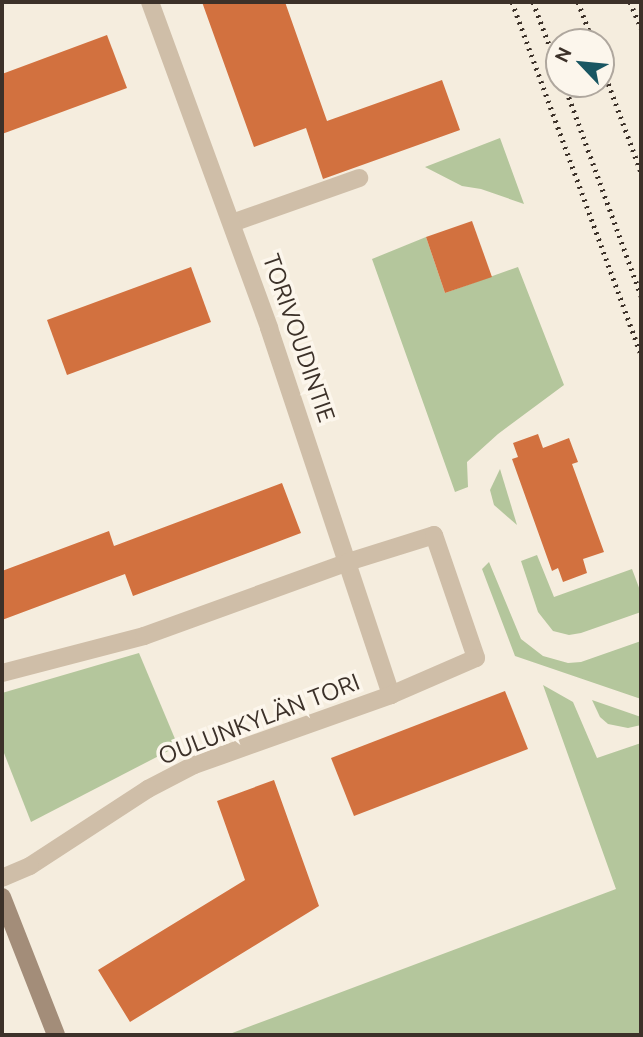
<!DOCTYPE html>
<meta charset="utf-8">
<style>
body{margin:0}
#map{position:relative;width:643px;height:1037px;overflow:hidden;background:#f5edde;font-family:Ubuntu,sans-serif}
div>[style]{position:absolute}
.green>*{inset:0;background:#b4c69c}
.building>*{inset:0;background:#d2713f}
.lane>*{height:18px;margin:-9px;padding:0 9px;transform-origin:9px;border-radius:9px;background:#cfbea8}
.street>*{height:18px;margin:-9px;padding:0 9px;transform-origin:9px;border-radius:9px;background:#cfbea8}
.secondary>*{height:18px;margin:-9px;padding:0 9px;transform-origin:9px;border-radius:9px;background:#a38d79}
.rail>*{height:5px;margin-top:-2.5px;transform-origin:0;background:repeating-linear-gradient(90deg,#3c3129 0 2px,transparent 0 7px)}
span{translate:-50% -50%;white-space:nowrap;text-align:center;line-height:1.15;-webkit-text-stroke:7px #fcf6ec;paint-order:stroke}
.street-label{font-size:24px;color:#3c3129}
.frame{position:absolute;inset:0;border:4px solid #3c3129;pointer-events:none}
.north{position:absolute;left:545px;top:28px;width:70px;height:70px;box-sizing:border-box;background:#fcf6ec;border:2px solid #afa79e;border-radius:50%;rotate:296deg;font-size:19px;font-weight:700;line-height:28px;text-align:center;color:#3c3129}
.north::after{content:'';display:block;margin:auto;width:24px;height:32px;background:#195662;clip-path:polygon(50% 0,100% 100%,50% 72%,0 100%)}
</style>
<div id="map">
<div class="green">
<i style="clip-path:polygon(500px 138px,524px 204px,481px 189px,462px 186px,425px 167px)"></i>
<i style="clip-path:polygon(426px 237px,445px 293px,518px 267px,564px 385px,498px 434px,467px 462px,468px 487px,455px 492px,372px 259px)"></i>
<i style="clip-path:polygon(500px 469px,517px 525px,494px 505px,490px 490px)"></i>
<i style="clip-path:polygon(537px 555px,554px 597px,632px 569px,641px 593px,641px 612px,581px 633px,569px 635px,553px 631px,538px 612px,521px 561px)"></i>
<i style="clip-path:polygon(489px 562px,521px 639px,543px 656px,568px 663px,581px 662px,641px 641px,641px 699px,515px 656px,482px 569px)"></i>
<i style="clip-path:polygon(139px 653px,178px 746px,31px 822px,2px 748px,2px 693px)"></i>
<i style="clip-path:polygon(543px 685px,573px 702px,597px 758px,641px 743px,641px 1035px,227px 1035px,616px 889px)"></i>
<i style="clip-path:polygon(592px 700px,641px 717px,641px 725px,628px 728px,608px 724px,600px 717px)"></i>
</div>
<div class="building">
<i style="clip-path:polygon(202px 2px,285px 2px,327px 121px,442px 80px,460px 130px,323px 179px,306px 128px,254px 147px)"></i>
<i style="clip-path:polygon(107px 35px,127px 88px,2px 134px,2px 74px)"></i>
<i style="clip-path:polygon(472px 221px,492px 277px,445px 293px,426px 237px)"></i>
<i style="clip-path:polygon(191px 267px,211px 322px,67px 375px,47px 320px)"></i>
<i style="clip-path:polygon(538px 434px,543px 448px,569px 438px,578px 462px,572px 464px,604px 552px,583px 559px,587px 573px,563px 582px,558px 568px,552px 571px,512px 459px,518px 457px,513px 443px)"></i>
<i style="clip-path:polygon(282px 483px,301px 533px,133px 596px,125px 574px,2px 620px,2px 571px,109px 531px,114px 546px)"></i>
<i style="clip-path:polygon(505px 691px,528px 749px,354px 816px,331px 758px)"></i>
<i style="clip-path:polygon(274px 780px,319px 906px,130px 1022px,98px 970px,245px 880px,217px 801px)"></i>
</div>
<div class="lane">
<i style="left:232px;top:223px;width:135px;rotate:-19.5deg"></i>
</div>
<div class="street">
<i style="left:150px;top:2px;width:347px;rotate:69.9deg"></i>
<i style="left:269px;top:328px;width:387px;rotate:71.6deg"></i>
<i style="left:2px;top:673px;width:147px;rotate:-14.6deg"></i>
<i style="left:144px;top:636px;width:217px;rotate:-19.9deg"></i>
<i style="left:348px;top:562px;width:90px;rotate:-17.4deg"></i>
<i style="left:434px;top:535px;width:130px;rotate:71.1deg"></i>
<i style="left:476px;top:658px;width:93px;rotate:156.5deg"></i>
<i style="left:391px;top:695px;width:209px;rotate:160.4deg"></i>
<i style="left:194px;top:765px;width:52px;rotate:152.4deg"></i>
<i style="left:148px;top:789px;width:141px;rotate:146.9deg"></i>
<i style="left:30px;top:866px;width:30px;rotate:157deg"></i>
</div>
<div class="secondary">
<i style="left:2px;top:897px;width:148px;rotate:68.6deg"></i>
</div>
<div class="rail">
<i style="left:512px;top:2px;width:376px;rotate:69.9deg"></i>
<i style="left:533px;top:2px;width:74px;rotate:69.4deg"></i>
<i style="left:578px;top:2px;width:43px;rotate:69.4deg"></i>
<i style="left:630px;top:2px;width:28px;rotate:67deg"></i>
<i style="left:601px;top:64px;width:115px;rotate:69.7deg"></i>
<i style="left:564px;top:84px;width:226px;rotate:70deg"></i>
</div>
<div class="street-label">
<span style="left:299px;top:338px;rotate:71deg">TORIVOUDINTIE</span>
<span style="left:259px;top:719px;rotate:-21deg">OULUNKYLÄN TORI</span>
</div>
<div class="frame"></div>
<div class="north">N</div>
</div>
